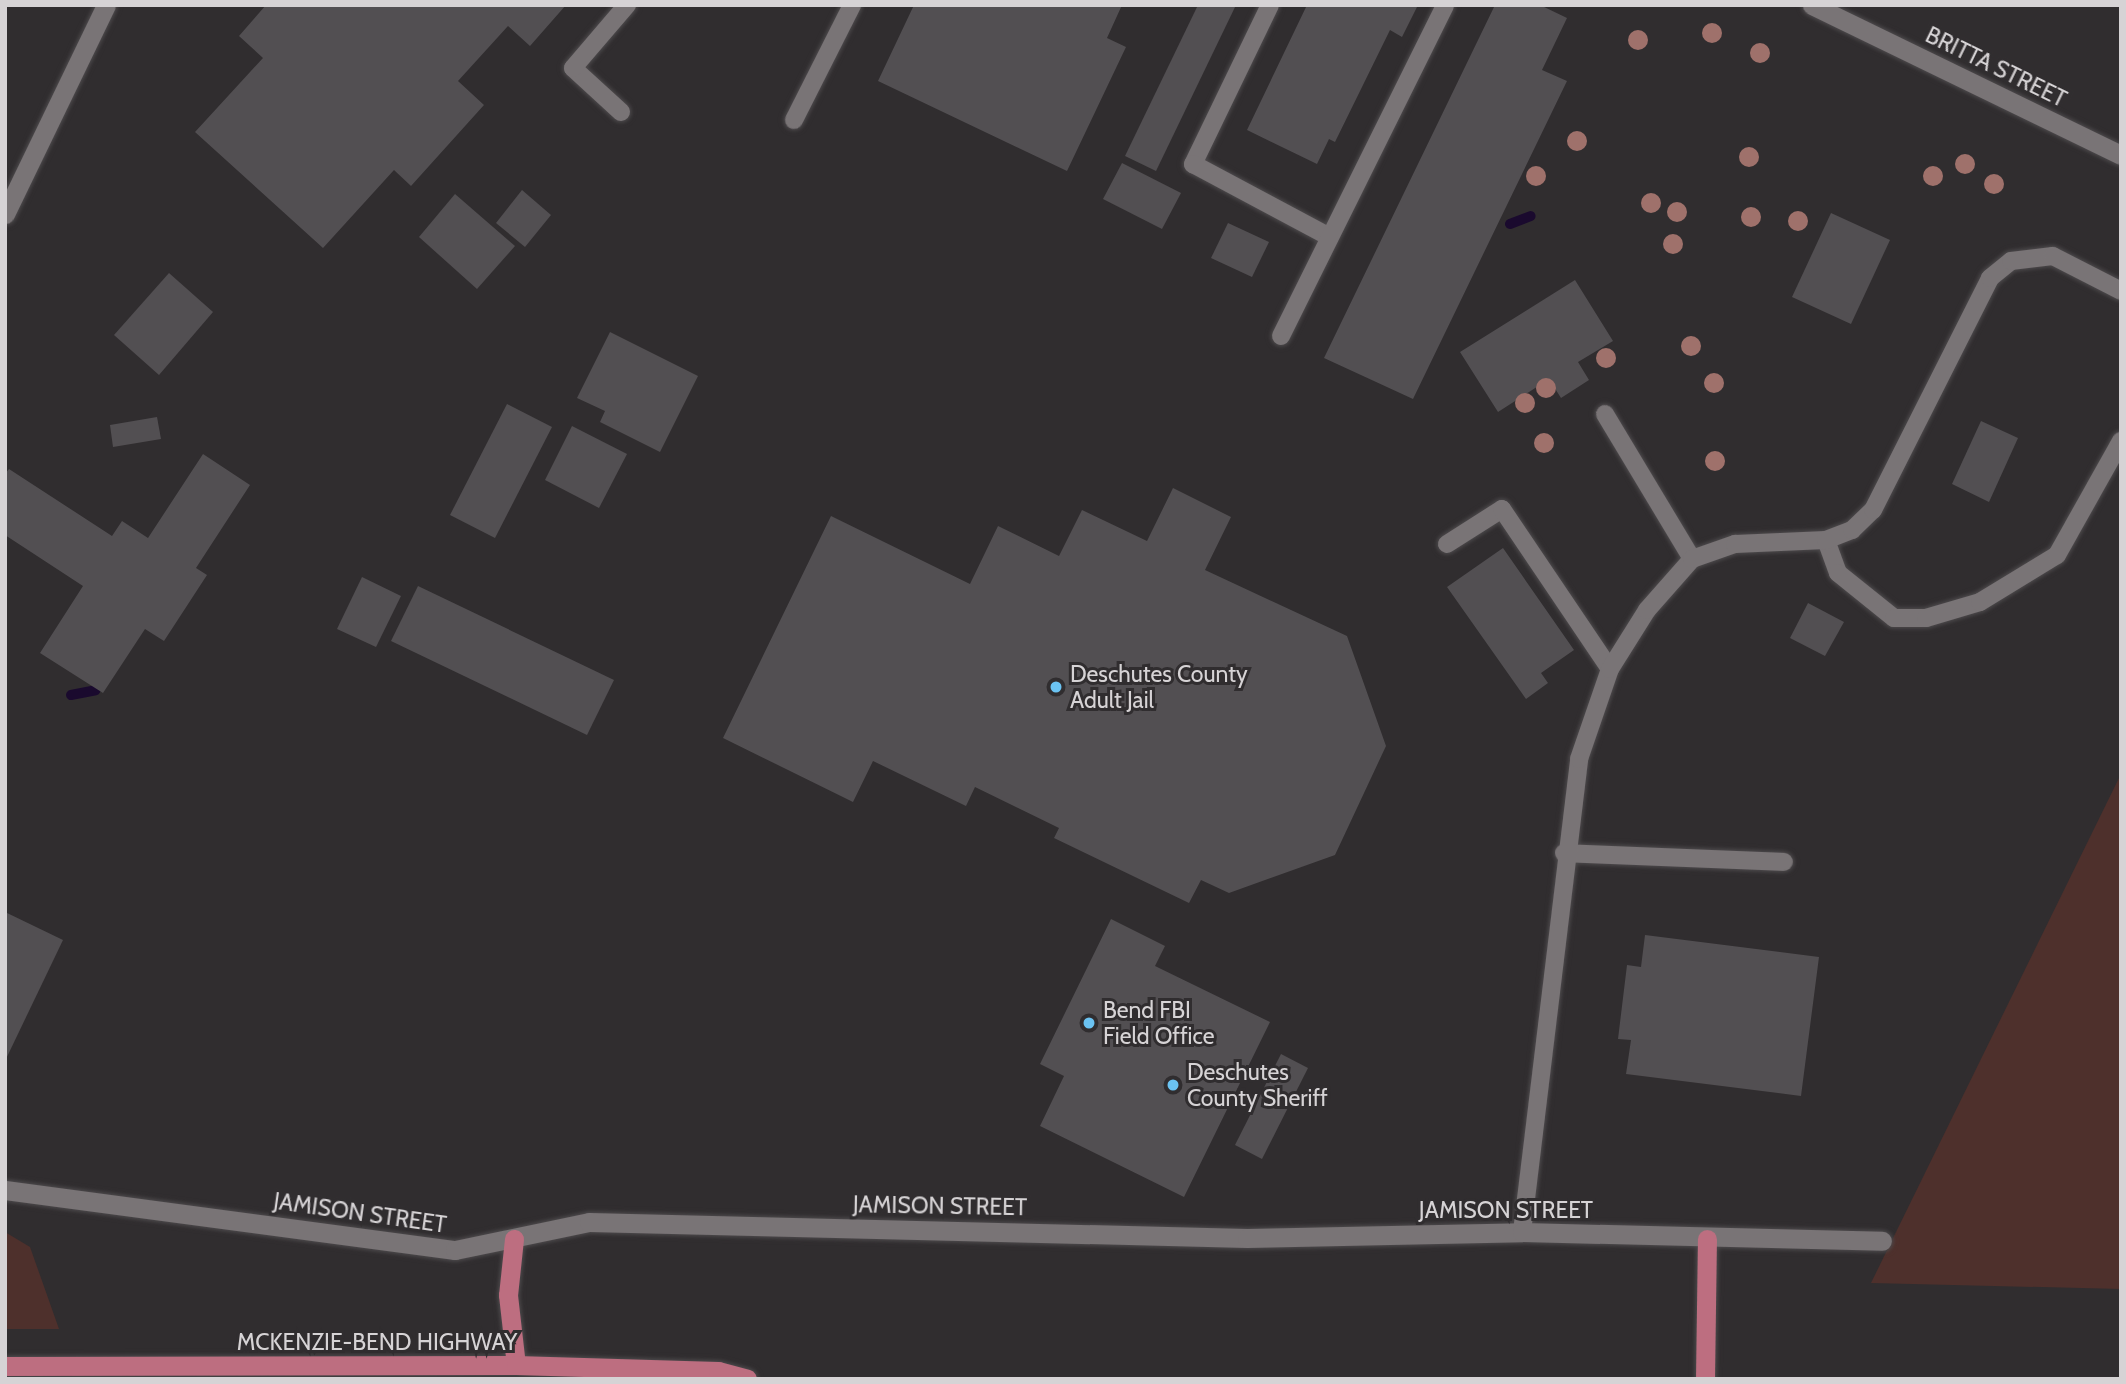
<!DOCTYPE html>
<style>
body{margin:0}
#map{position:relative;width:2126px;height:1384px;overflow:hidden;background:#302d2f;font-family:Cabin,sans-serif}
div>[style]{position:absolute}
.green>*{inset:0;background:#4e302c}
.stream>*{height:10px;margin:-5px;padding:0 5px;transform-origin:5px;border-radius:5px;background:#1a0a2e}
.building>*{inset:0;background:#524f52}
.roads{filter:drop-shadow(0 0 2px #4d4a4c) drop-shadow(0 0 2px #4d4a4c)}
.service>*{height:18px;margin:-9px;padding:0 9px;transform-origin:9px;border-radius:9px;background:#797476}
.minor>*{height:19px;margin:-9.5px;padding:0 9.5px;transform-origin:9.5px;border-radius:9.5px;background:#797476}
.trunk>*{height:19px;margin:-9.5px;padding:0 9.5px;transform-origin:9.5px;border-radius:9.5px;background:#bd6e80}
.trees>*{width:20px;height:20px;margin:-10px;border-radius:50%;background:#9f716b}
.dots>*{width:19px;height:19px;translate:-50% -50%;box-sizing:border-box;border:4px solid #302d2f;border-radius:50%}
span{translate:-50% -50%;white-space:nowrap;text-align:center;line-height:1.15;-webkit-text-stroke:6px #302d2f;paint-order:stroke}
.street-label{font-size:23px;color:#d6d3d5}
.poi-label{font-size:23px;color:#d6d3d5}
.left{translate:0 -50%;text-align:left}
.frame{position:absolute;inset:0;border:7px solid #d6d3d5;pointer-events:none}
</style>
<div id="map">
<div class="green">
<i style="clip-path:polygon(2121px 774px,2121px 1289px,1871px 1283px)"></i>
<i style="clip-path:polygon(5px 1232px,30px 1247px,59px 1329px,5px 1329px)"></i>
</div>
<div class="stream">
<i style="left:1510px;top:224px;width:22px;rotate:-21deg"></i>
<i style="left:71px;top:695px;width:25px;rotate:-11deg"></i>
</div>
<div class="building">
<i style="clip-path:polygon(266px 5px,566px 5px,530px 46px,508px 26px,458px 81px,484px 105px,411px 186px,394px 170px,323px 248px,195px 132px,263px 58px,239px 36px)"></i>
<i style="clip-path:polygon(914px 5px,1122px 5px,1107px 38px,1126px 47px,1067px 171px,878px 81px)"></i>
<i style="clip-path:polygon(1198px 5px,1236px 5px,1156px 171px,1125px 156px)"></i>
<i style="clip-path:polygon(1307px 5px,1418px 5px,1402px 37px,1390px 30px,1335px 142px,1329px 139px,1317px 164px,1247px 130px)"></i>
<i style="clip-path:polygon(1495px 5px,1540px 5px,1567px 18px,1542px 70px,1567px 81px,1413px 399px,1324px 358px)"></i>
<i style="clip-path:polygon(1122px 163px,1181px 193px,1162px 229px,1103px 199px)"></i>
<i style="clip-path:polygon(522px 190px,551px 215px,525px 247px,496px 223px)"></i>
<i style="clip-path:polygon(455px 194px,515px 246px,477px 289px,419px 237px)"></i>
<i style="clip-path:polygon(1831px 213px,1890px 240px,1851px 324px,1792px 297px)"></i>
<i style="clip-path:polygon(1228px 223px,1269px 242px,1252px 277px,1211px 258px)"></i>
<i style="clip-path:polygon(169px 273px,213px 312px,159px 375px,114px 335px)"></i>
<i style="clip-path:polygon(1575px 280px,1613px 341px,1578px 362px,1589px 380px,1561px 398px,1549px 379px,1498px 412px,1460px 352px)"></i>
<i style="clip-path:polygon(610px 332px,698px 376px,660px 452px,600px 422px,605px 411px,577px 398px)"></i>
<i style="clip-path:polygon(507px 404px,552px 427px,495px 538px,450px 515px)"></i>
<i style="clip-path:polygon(157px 417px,161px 439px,113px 447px,110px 425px)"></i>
<i style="clip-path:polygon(1981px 421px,2018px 438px,1989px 502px,1952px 484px)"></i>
<i style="clip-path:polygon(572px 426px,627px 454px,599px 508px,545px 480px)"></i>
<i style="clip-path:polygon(203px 454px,250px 485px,196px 568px,207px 575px,164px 641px,145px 629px,103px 693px,40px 653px,83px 586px,5px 535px,5px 474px,9px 469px,112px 536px,122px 521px,148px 538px)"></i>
<i style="clip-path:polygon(1173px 488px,1231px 517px,1205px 570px,1347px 636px,1386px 746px,1335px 855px,1229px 893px,1201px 880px,1189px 903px,1054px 838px,1059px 828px,975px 787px,966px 806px,873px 761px,853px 802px,723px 738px,831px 516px,970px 584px,998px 526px,1059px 556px,1082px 510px,1147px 541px)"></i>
<i style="clip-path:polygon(1503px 548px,1574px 650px,1541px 673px,1548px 683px,1526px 699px,1447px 587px)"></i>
<i style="clip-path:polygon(362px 577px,401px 596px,376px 647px,337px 629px)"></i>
<i style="clip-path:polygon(418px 586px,614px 680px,587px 735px,391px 641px)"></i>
<i style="clip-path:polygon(1808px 603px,1844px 622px,1825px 656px,1790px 638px)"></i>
<i style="clip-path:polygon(5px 912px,63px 940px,5px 1061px)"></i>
<i style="clip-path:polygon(1111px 919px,1165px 946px,1155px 966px,1270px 1022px,1184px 1197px,1040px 1126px,1064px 1076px,1040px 1064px)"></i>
<i style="clip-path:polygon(1645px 935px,1819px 957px,1801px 1096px,1626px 1074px,1631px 1040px,1618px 1039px,1627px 965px,1641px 967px)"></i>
<i style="clip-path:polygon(1281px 1054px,1308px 1068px,1262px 1159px,1235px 1145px)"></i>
</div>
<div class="roads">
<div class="service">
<i style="left:1270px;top:5px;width:177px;rotate:115.8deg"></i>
<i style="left:1193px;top:164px;width:155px;rotate:28.1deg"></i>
<i style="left:621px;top:112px;width:65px;rotate:-137.5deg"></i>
<i style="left:573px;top:68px;width:83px;rotate:-49.4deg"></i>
<i style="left:794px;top:120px;width:129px;rotate:-63.2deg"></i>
<i style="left:1281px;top:336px;width:369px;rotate:-63.6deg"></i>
<i style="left:1605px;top:414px;width:169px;rotate:59deg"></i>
<i style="left:1826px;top:540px;width:35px;rotate:70deg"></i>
<i style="left:1838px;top:573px;width:72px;rotate:38.8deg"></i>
<i style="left:1894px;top:618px;width:32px"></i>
<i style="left:1926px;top:618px;width:56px;rotate:-16.5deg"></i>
<i style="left:1980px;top:602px;width:90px;rotate:-31.4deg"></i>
<i style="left:2057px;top:555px;width:131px;rotate:-60.7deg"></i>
<i style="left:1447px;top:544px;width:65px;rotate:-32.5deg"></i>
<i style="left:1502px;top:509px;width:193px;rotate:56deg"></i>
<i style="left:1564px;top:853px;width:220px;rotate:2.3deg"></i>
<i style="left:1522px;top:1232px;width:476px;rotate:-83.1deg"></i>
<i style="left:1579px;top:759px;width:95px;rotate:-71deg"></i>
<i style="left:1610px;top:669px;width:70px;rotate:-57.9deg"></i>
<i style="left:1647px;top:610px;width:68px;rotate:-48.6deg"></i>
<i style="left:1692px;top:559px;width:46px;rotate:-19.2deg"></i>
<i style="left:1735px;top:544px;width:91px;rotate:-2.5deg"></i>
<i style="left:1826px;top:540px;width:28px;rotate:-21deg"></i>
<i style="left:1852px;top:530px;width:29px;rotate:-44deg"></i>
<i style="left:1873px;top:510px;width:260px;rotate:-63.2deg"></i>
<i style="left:1990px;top:278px;width:27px;rotate:-39deg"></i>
<i style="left:2011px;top:261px;width:42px;rotate:-6.8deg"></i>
<i style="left:2053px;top:256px;width:76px;rotate:27.2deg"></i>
</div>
<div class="minor">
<i style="left:1812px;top:5px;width:343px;rotate:25.9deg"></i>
<i style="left:5px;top:214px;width:232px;rotate:-64.2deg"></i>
<i style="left:5px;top:1190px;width:454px;rotate:7.6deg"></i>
<i style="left:455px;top:1250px;width:137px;rotate:-11.8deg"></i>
<i style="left:589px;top:1222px;width:658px;rotate:1.39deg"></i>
<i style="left:1247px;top:1238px;width:275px;rotate:-1.2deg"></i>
<i style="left:1522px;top:1232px;width:360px;rotate:1.4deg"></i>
</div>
<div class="trunk">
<i style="left:514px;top:1239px;width:56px;rotate:96.1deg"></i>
<i style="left:508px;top:1295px;width:70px;rotate:83.5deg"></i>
<i style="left:5px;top:1366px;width:511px;rotate:-0.11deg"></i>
<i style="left:516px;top:1365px;width:202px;rotate:1.7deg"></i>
<i style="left:718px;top:1371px;width:30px;rotate:15deg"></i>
<i style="left:1705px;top:1379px;width:140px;rotate:-89.2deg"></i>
</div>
</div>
<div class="trees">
<i style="left:1712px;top:33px"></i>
<i style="left:1638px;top:40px"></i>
<i style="left:1760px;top:53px"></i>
<i style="left:1577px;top:141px"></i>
<i style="left:1749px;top:157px"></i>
<i style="left:1965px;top:164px"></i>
<i style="left:1536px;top:176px"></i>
<i style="left:1933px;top:176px"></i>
<i style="left:1994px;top:184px"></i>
<i style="left:1651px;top:203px"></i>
<i style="left:1677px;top:212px"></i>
<i style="left:1751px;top:217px"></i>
<i style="left:1798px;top:221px"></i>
<i style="left:1673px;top:244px"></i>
<i style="left:1691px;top:346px"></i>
<i style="left:1606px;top:358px"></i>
<i style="left:1714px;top:383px"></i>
<i style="left:1546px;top:388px"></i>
<i style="left:1525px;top:403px"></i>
<i style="left:1544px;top:443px"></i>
<i style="left:1715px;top:461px"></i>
</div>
<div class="dots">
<i style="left:1056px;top:687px;background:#6bc3f2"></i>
<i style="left:1089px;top:1023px;background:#6bc3f2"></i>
<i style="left:1173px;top:1085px;background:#6bc3f2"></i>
</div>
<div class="street-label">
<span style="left:1996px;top:67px;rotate:26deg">BRITTA STREET</span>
<span style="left:940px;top:1206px;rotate:1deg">JAMISON STREET</span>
<span style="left:1506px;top:1210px">JAMISON STREET</span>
<span style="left:360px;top:1213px;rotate:8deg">JAMISON STREET</span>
<span style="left:377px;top:1342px">MCKENZIE-BEND HIGHWAY</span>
</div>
<div class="poi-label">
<span class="left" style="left:1070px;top:687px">Deschutes County<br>Adult Jail</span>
<span class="left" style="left:1103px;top:1023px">Bend FBI<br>Field Office</span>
<span class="left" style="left:1187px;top:1085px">Deschutes<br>County Sheriff</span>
</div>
<div class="frame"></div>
</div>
